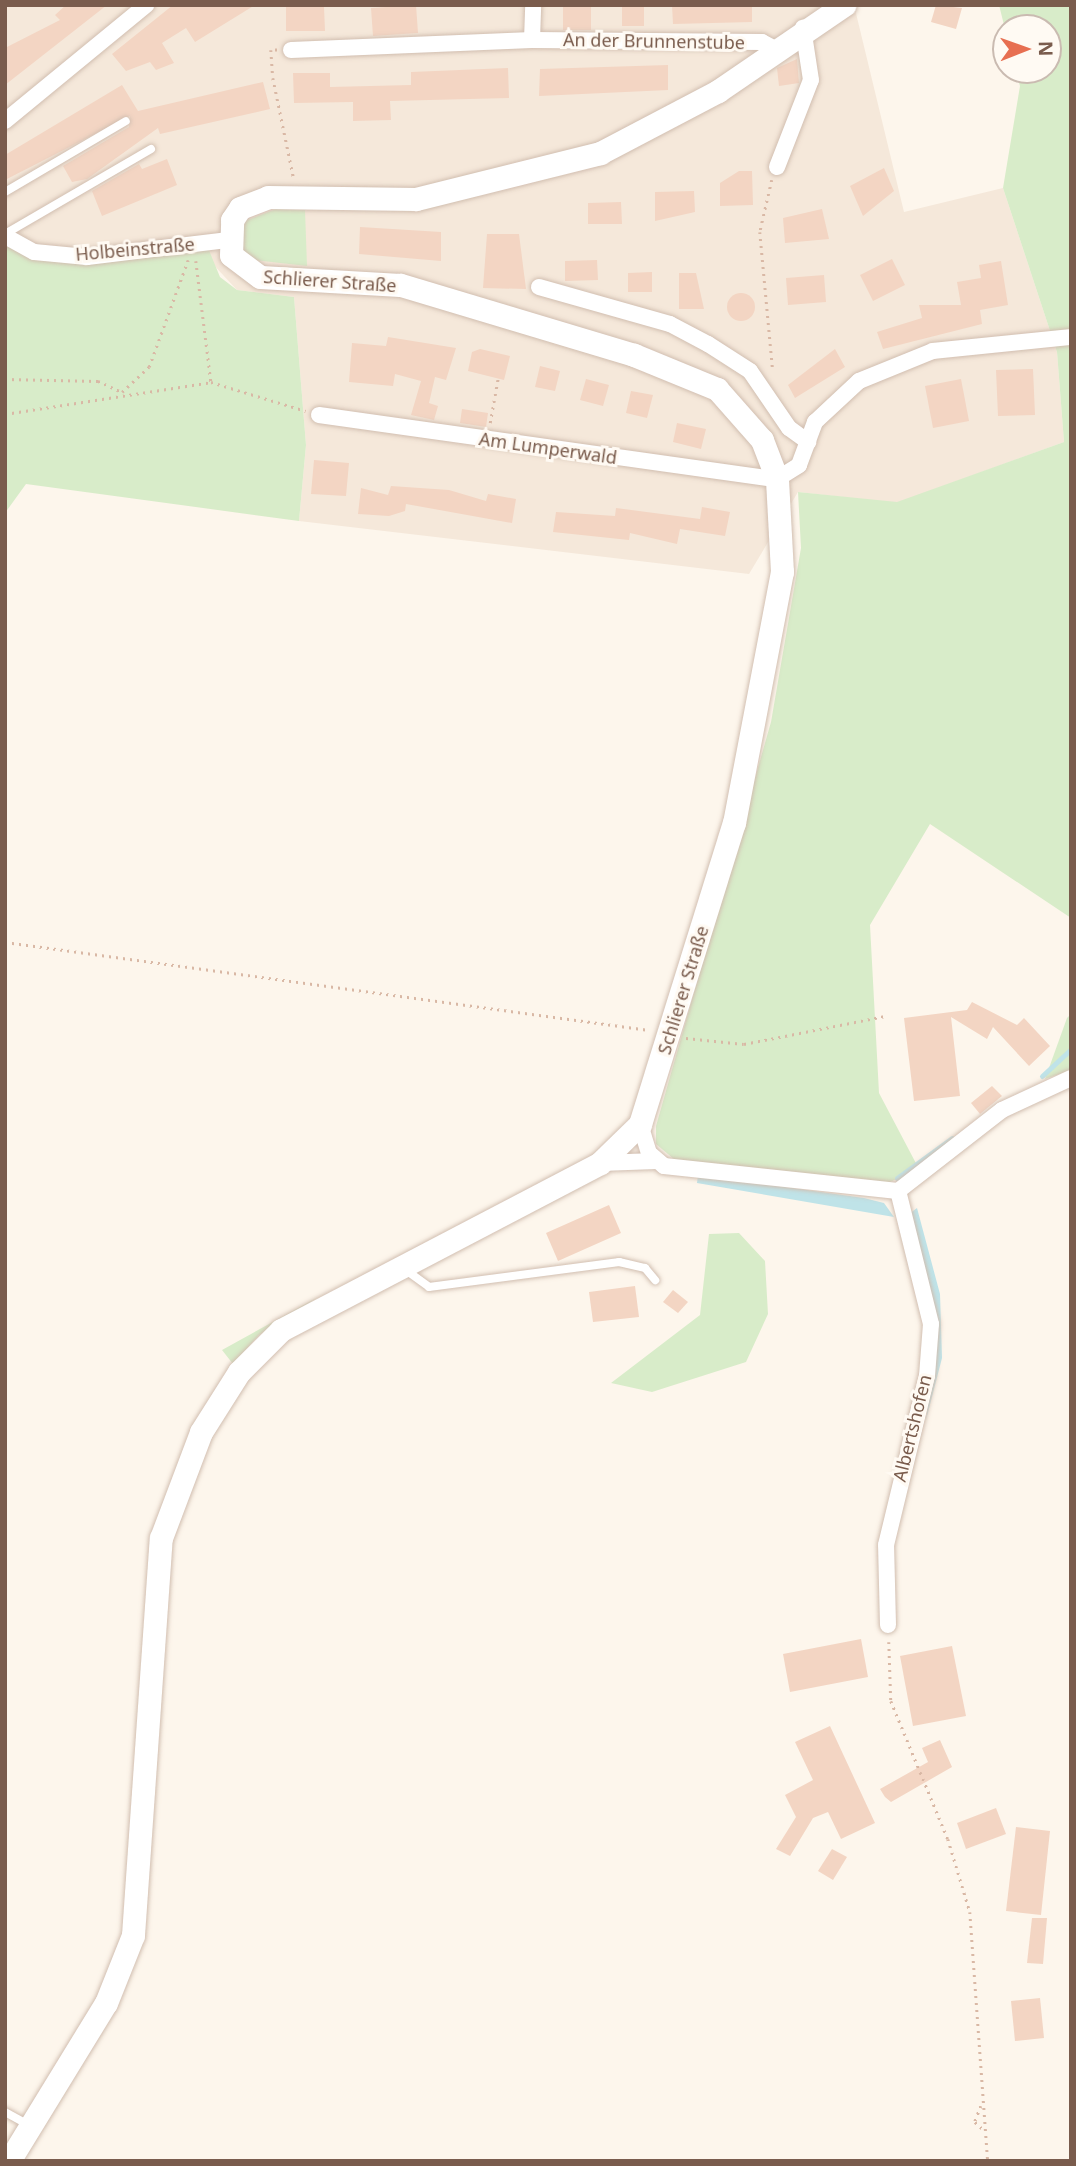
<!DOCTYPE html>
<meta charset="utf-8">
<style>
body{margin:0}
#map{position:relative;width:1076px;height:2166px;overflow:hidden;background:#fdf6ec;font-family:"Noto Sans",sans-serif}
div>[style]{position:absolute}
.residential>*{inset:0;background:#f5e8da}
.green>*{inset:0;background:#d8ecc9}
.water>*{inset:0;background:#bfe3e8}
.stream>*{height:5px;margin:-2.5px;padding:0 2.5px;transform-origin:2.5px;border-radius:2.5px;background:#bfe3e8}
.building>*{inset:0;background:#f3d5c3}
.round{border-radius:50%}
.path>*{height:2.5px;margin-top:-1.25px;transform-origin:0;background:repeating-linear-gradient(90deg,#d9b8a5 0 2px,transparent 0 7px)}
.roads{filter:drop-shadow(0 0 2px #d1beb0) drop-shadow(0 0 2px #d1beb0)}
.service>*{height:8px;margin:-4px;padding:0 4px;transform-origin:4px;border-radius:4px;background:#fff}
.minor>*{height:16px;margin:-8px;padding:0 8px;transform-origin:8px;border-radius:8px;background:#fff}
.secondary>*{height:23px;margin:-11.5px;padding:0 11.5px;transform-origin:11.5px;border-radius:11.5px;background:#fff}
span{translate:-50% -50%;white-space:nowrap;text-align:center;line-height:1.15;-webkit-text-stroke:6px #fffaf3;paint-order:stroke}
.street-label{font-size:18px;color:#7a5c4d}
.frame{position:absolute;inset:0;border:7px solid #7a5c4d;pointer-events:none}
.north{position:absolute;left:992px;top:14px;width:70px;height:70px;box-sizing:border-box;background:#fffaf3;border:2px solid #cabbb1;border-radius:50%;rotate:89deg;font-size:19px;font-weight:700;line-height:28px;text-align:center;color:#7a5c4d}
.north::after{content:'';display:block;margin:auto;width:24px;height:32px;background:#e76f51;clip-path:polygon(50% 0,100% 100%,50% 72%,0 100%)}
</style>
<div id="map">
<div class="residential">
<i style="clip-path:polygon(5px 5px,854px 5px,904px 212px,1003px 188px,1057px 352px,1064px 442px,897px 503px,798px 492px,749px 574px,299px 521px,306px 445px,294px 297px,237px 290px,210px 261px,34px 252px,5px 236px)"></i>
</div>
<div class="green">
<i style="clip-path:polygon(999px 5px,1071px 5px,1071px 918px,930px 824px,870px 925px,879px 1093px,919px 1169px,881px 1186px,675px 1160px,656px 1144px,656px 1126px,771px 722px,801px 548px,798px 492px,897px 502px,1064px 442px,1057px 352px,1003px 188px,1020px 86px,1015px 70px,1048px 70px,1048px 28px,1006px 33px)"></i>
<i style="clip-path:polygon(276px 209px,305px 210px,307px 266px,253px 260px,241px 247px,245px 221px)"></i>
<i style="clip-path:polygon(5px 236px,34px 252px,206px 243px,220px 277px,237px 290px,294px 297px,306px 445px,299px 521px,26px 484px,5px 513px)"></i>
<i style="clip-path:polygon(1071px 1014px,1071px 1070px,1045px 1079px,1067px 1018px)"></i>
<i style="clip-path:polygon(739px 1233px,765px 1261px,768px 1314px,746px 1362px,652px 1392px,611px 1383px,700px 1315px,709px 1234px)"></i>
<i style="clip-path:polygon(318px 1297px,259px 1335px,233px 1364px,222px 1350px)"></i>
</div>
<div class="water">
<i style="clip-path:polygon(698px 1175px,864px 1198px,884px 1203px,894px 1217px,697px 1183px)"></i>
<i style="clip-path:polygon(917px 1208px,940px 1294px,942px 1358px,926px 1420px,934px 1363px,909px 1214px)"></i>
</div>
<div class="stream">
<i style="left:1042px;top:1076px;width:40px;rotate:-43deg"></i>
<i style="left:897px;top:1178px;width:68px;rotate:-36deg"></i>
</div>
<div class="building">
<i style="clip-path:polygon(66px 5px,107px 5px,5px 85px,5px 48px,60px 20px,55px 15px)"></i>
<i style="clip-path:polygon(173px 5px,255px 5px,195px 42px,186px 28px,162px 43px,174px 63px,156px 70px,150px 62px,126px 71px,112px 54px)"></i>
<i style="clip-path:polygon(416px 5px,418px 33px,373px 36px,371px 8px)"></i>
<i style="clip-path:polygon(563px 5px,591px 5px,591px 30px,563px 30px)"></i>
<i style="clip-path:polygon(622px 5px,644px 5px,644px 26px,622px 26px)"></i>
<i style="clip-path:polygon(672px 5px,752px 5px,752px 22px,673px 24px)"></i>
<i style="clip-path:polygon(936px 5px,962px 8px,956px 29px,931px 22px)"></i>
<i style="clip-path:polygon(286px 7px,324px 7px,325px 31px,286px 31px)"></i>
<i style="clip-path:polygon(797px 59px,799px 83px,779px 86px,777px 68px)"></i>
<i style="clip-path:polygon(668px 65px,668px 90px,539px 96px,540px 69px)"></i>
<i style="clip-path:polygon(508px 68px,509px 98px,390px 101px,391px 120px,353px 121px,353px 102px,294px 103px,293px 73px,330px 73px,330px 87px,411px 85px,411px 72px)"></i>
<i style="clip-path:polygon(263px 82px,270px 109px,160px 134px,158px 128px,87px 179px,72px 182px,63px 166px,129px 127px,130px 116px,5px 180px,5px 155px,122px 85px,138px 111px)"></i>
<i style="clip-path:polygon(167px 159px,177px 185px,102px 216px,92px 191px,139px 164px,142px 169px)"></i>
<i style="clip-path:polygon(884px 168px,894px 191px,863px 216px,850px 186px)"></i>
<i style="clip-path:polygon(739px 171px,752px 171px,753px 205px,720px 206px,720px 183px)"></i>
<i style="clip-path:polygon(694px 191px,695px 212px,655px 221px,655px 192px)"></i>
<i style="clip-path:polygon(621px 202px,622px 224px,588px 224px,588px 203px)"></i>
<i style="clip-path:polygon(822px 209px,829px 239px,785px 243px,783px 218px)"></i>
<i style="clip-path:polygon(360px 227px,441px 232px,441px 261px,359px 254px)"></i>
<i style="clip-path:polygon(487px 234px,519px 234px,526px 289px,483px 288px)"></i>
<i style="clip-path:polygon(892px 259px,905px 285px,873px 301px,860px 275px)"></i>
<i style="clip-path:polygon(597px 260px,598px 280px,565px 281px,565px 261px)"></i>
<i style="clip-path:polygon(1001px 261px,1008px 305px,980px 310px,982px 324px,883px 349px,877px 332px,922px 318px,919px 305px,961px 305px,957px 282px,981px 278px,979px 265px)"></i>
<i style="clip-path:polygon(652px 272px,652px 292px,628px 292px,628px 273px)"></i>
<i style="clip-path:polygon(679px 273px,696px 273px,704px 309px,679px 309px)"></i>
<i style="clip-path:polygon(824px 275px,826px 302px,788px 305px,786px 278px)"></i>
<i class="round" style="left:727px;top:293px;width:28px;height:28px"></i>
<i style="clip-path:polygon(388px 337px,456px 348px,446px 380px,435px 377px,429px 403px,438px 406px,434px 420px,411px 415px,421px 381px,395px 374px,393px 386px,349px 382px,352px 343px,386px 346px)"></i>
<i style="clip-path:polygon(480px 349px,510px 356px,504px 380px,468px 371px,472px 352px)"></i>
<i style="clip-path:polygon(835px 349px,845px 367px,795px 398px,788px 385px)"></i>
<i style="clip-path:polygon(540px 366px,560px 371px,555px 391px,535px 387px)"></i>
<i style="clip-path:polygon(1033px 369px,1035px 415px,998px 416px,996px 370px)"></i>
<i style="clip-path:polygon(586px 379px,609px 385px,603px 406px,580px 400px)"></i>
<i style="clip-path:polygon(961px 379px,969px 421px,933px 428px,925px 386px)"></i>
<i style="clip-path:polygon(631px 391px,653px 395px,647px 418px,626px 413px)"></i>
<i style="clip-path:polygon(462px 409px,488px 413px,486px 427px,460px 423px)"></i>
<i style="clip-path:polygon(677px 423px,706px 429px,701px 449px,673px 442px)"></i>
<i style="clip-path:polygon(314px 460px,349px 463px,346px 496px,311px 494px)"></i>
<i style="clip-path:polygon(391px 486px,449px 490px,486px 501px,488px 494px,516px 499px,512px 523px,406px 504px,405px 511px,389px 516px,358px 514px,361px 488px,388px 495px)"></i>
<i style="clip-path:polygon(702px 507px,730px 512px,725px 536px,680px 529px,677px 544px,630px 533px,629px 540px,553px 532px,556px 512px,615px 516px,616px 508px,700px 519px)"></i>
<i style="clip-path:polygon(972px 1002px,1017px 1025px,1024px 1018px,1050px 1046px,1029px 1066px,993px 1027px,987px 1039px,951px 1017px,960px 1096px,914px 1101px,904px 1018px,967px 1010px)"></i>
<i style="clip-path:polygon(992px 1086px,1002px 1096px,980px 1114px,971px 1103px)"></i>
<i style="clip-path:polygon(609px 1205px,621px 1233px,558px 1261px,546px 1233px)"></i>
<i style="clip-path:polygon(635px 1286px,639px 1317px,593px 1322px,589px 1292px)"></i>
<i style="clip-path:polygon(673px 1290px,688px 1302px,678px 1313px,663px 1302px)"></i>
<i style="clip-path:polygon(861px 1639px,868px 1677px,790px 1692px,783px 1654px)"></i>
<i style="clip-path:polygon(952px 1646px,966px 1716px,913px 1726px,900px 1656px)"></i>
<i style="clip-path:polygon(830px 1726px,875px 1823px,841px 1839px,828px 1812px,813px 1818px,790px 1856px,776px 1849px,796px 1817px,785px 1795px,813px 1780px,795px 1742px)"></i>
<i style="clip-path:polygon(940px 1740px,952px 1767px,891px 1802px,885px 1797px,880px 1789px,928px 1762px,922px 1748px)"></i>
<i style="clip-path:polygon(996px 1808px,1006px 1834px,966px 1849px,957px 1823px)"></i>
<i style="clip-path:polygon(1016px 1827px,1050px 1831px,1041px 1915px,1006px 1911px)"></i>
<i style="clip-path:polygon(832px 1849px,847px 1857px,833px 1880px,818px 1871px)"></i>
<i style="clip-path:polygon(1032px 1918px,1047px 1918px,1043px 1964px,1027px 1963px)"></i>
<i style="clip-path:polygon(1040px 1998px,1044px 2038px,1015px 2041px,1011px 2001px)"></i>
</div>
<div class="path">
<i style="left:277px;top:50px;width:6px;rotate:180deg"></i>
<i style="left:271px;top:50px;width:28px;rotate:86deg"></i>
<i style="left:273px;top:78px;width:103px;rotate:78.3deg"></i>
<i style="left:772px;top:180px;width:53px;rotate:103deg"></i>
<i style="left:760px;top:232px;width:140px;rotate:84.7deg"></i>
<i style="left:196px;top:261px;width:122px;rotate:82.9deg"></i>
<i style="left:5px;top:379px;width:93px;rotate:1.2deg"></i>
<i style="left:98px;top:381px;width:26px;rotate:25deg"></i>
<i style="left:122px;top:392px;width:37px;rotate:-43deg"></i>
<i style="left:149px;top:367px;width:114px;rotate:-70deg"></i>
<i style="left:5px;top:414px;width:208px;rotate:-8.8deg"></i>
<i style="left:211px;top:382px;width:99px;rotate:17deg"></i>
<i style="left:490px;top:423px;width:46px;rotate:-79.9deg"></i>
<i style="left:5px;top:942px;width:650px;rotate:7.78deg"></i>
<i style="left:686px;top:1038px;width:58px;rotate:5.9deg"></i>
<i style="left:744px;top:1044px;width:145px;rotate:-11.2deg"></i>
<i style="left:889px;top:1642px;width:59px;rotate:88.1deg"></i>
<i style="left:891px;top:1701px;width:149px;rotate:67.6deg"></i>
<i style="left:948px;top:1839px;width:76px;rotate:73.2deg"></i>
<i style="left:970px;top:1912px;width:250px;rotate:85.9deg"></i>
<i style="left:981px;top:2106px;width:17px;rotate:111deg"></i>
<i style="left:975px;top:2122px;width:13px;rotate:42deg"></i>
</div>
<div class="roads">
<div class="service">
<i style="left:5px;top:192px;width:140px;rotate:-30.4deg"></i>
<i style="left:5px;top:234px;width:169px;rotate:-30.2deg"></i>
<i style="left:403px;top:1268px;width:32px;rotate:36deg"></i>
<i style="left:429px;top:1287px;width:192px;rotate:-7.5deg"></i>
<i style="left:619px;top:1262px;width:27px;rotate:13deg"></i>
<i style="left:645px;top:1268px;width:16px;rotate:50deg"></i>
<i style="left:5px;top:2112px;width:25px;rotate:29deg"></i>
</div>
<div class="minor">
<i style="left:532px;top:40px;width:35px;rotate:-88deg"></i>
<i style="left:291px;top:50px;width:241px;rotate:-2.4deg"></i>
<i style="left:532px;top:40px;width:230px;rotate:0.5deg"></i>
<i style="left:762px;top:42px;width:15px;rotate:28deg"></i>
<i style="left:5px;top:121px;width:183px;rotate:-39.4deg"></i>
<i style="left:777px;top:167px;width:93px;rotate:-68.7deg"></i>
<i style="left:811px;top:80px;width:53px;rotate:-98.7deg"></i>
<i style="left:5px;top:236px;width:33px;rotate:29deg"></i>
<i style="left:34px;top:252px;width:53px;rotate:5.4deg"></i>
<i style="left:87px;top:257px;width:141px;rotate:-6.9deg"></i>
<i style="left:539px;top:287px;width:136px;rotate:15.8deg"></i>
<i style="left:670px;top:324px;width:43px;rotate:27.8deg"></i>
<i style="left:708px;top:344px;width:50px;rotate:32.7deg"></i>
<i style="left:750px;top:371px;width:69px;rotate:55.6deg"></i>
<i style="left:789px;top:428px;width:24px;rotate:36deg"></i>
<i style="left:319px;top:415px;width:462px;rotate:8deg"></i>
<i style="left:777px;top:479px;width:26px;rotate:-32deg"></i>
<i style="left:799px;top:465px;width:46px;rotate:-69.6deg"></i>
<i style="left:815px;top:422px;width:60px;rotate:-43deg"></i>
<i style="left:859px;top:381px;width:80px;rotate:-22.1deg"></i>
<i style="left:933px;top:351px;width:139px;rotate:-5.8deg"></i>
<i style="left:640px;top:1124px;width:30px;rotate:73deg"></i>
<i style="left:649px;top:1153px;width:20px;rotate:41deg"></i>
<i style="left:664px;top:1166px;width:235px;rotate:6.1deg"></i>
<i style="left:898px;top:1191px;width:132px;rotate:-37.9deg"></i>
<i style="left:1002px;top:1110px;width:76px;rotate:-24.9deg"></i>
<i style="left:600px;top:1163px;width:56px;rotate:-2deg"></i>
<i style="left:888px;top:1625px;width:80px;rotate:-91.4deg"></i>
<i style="left:886px;top:1545px;width:174px;rotate:-76.4deg"></i>
<i style="left:927px;top:1376px;width:52px;rotate:-85.6deg"></i>
<i style="left:931px;top:1324px;width:137px;rotate:-103.9deg"></i>
</div>
<div class="secondary">
<i style="left:9px;top:2161px;width:185px;rotate:-58.5deg"></i>
<i style="left:106px;top:2003px;width:73px;rotate:-68.3deg"></i>
<i style="left:133px;top:1935px;width:398px;rotate:-86deg"></i>
<i style="left:161px;top:1538px;width:113px;rotate:-69.3deg"></i>
<i style="left:201px;top:1432px;width:71px;rotate:-57.7deg"></i>
<i style="left:239px;top:1372px;width:59px;rotate:-45deg"></i>
<i style="left:281px;top:1330px;width:360px;rotate:-27.6deg"></i>
<i style="left:600px;top:1163px;width:56px;rotate:-44.3deg"></i>
<i style="left:640px;top:1124px;width:315px;rotate:-72.7deg"></i>
<i style="left:734px;top:823px;width:256px;rotate:-79.2deg"></i>
<i style="left:782px;top:572px;width:93px;rotate:-93.1deg"></i>
<i style="left:777px;top:479px;width:42px;rotate:-111deg"></i>
<i style="left:762px;top:440px;width:68px;rotate:-131.4deg"></i>
<i style="left:717px;top:389px;width:90px;rotate:-157.7deg"></i>
<i style="left:634px;top:355px;width:244px;rotate:-163.3deg"></i>
<i style="left:400px;top:285px;width:140px;rotate:-176.7deg"></i>
<i style="left:260px;top:277px;width:36px;rotate:-143deg"></i>
<i style="left:231px;top:255px;width:35px;rotate:-88deg"></i>
<i style="left:232px;top:220px;width:14px;rotate:-56deg"></i>
<i style="left:240px;top:208px;width:30px;rotate:-21deg"></i>
<i style="left:268px;top:197px;width:148px;rotate:0.8deg"></i>
<i style="left:416px;top:199px;width:190px;rotate:-14deg"></i>
<i style="left:600px;top:153px;width:133px;rotate:-27.7deg"></i>
<i style="left:718px;top:91px;width:153px;rotate:-34.3deg"></i>
</div>
</div>
<div class="street-label">
<span style="left:654px;top:41px;rotate:1deg">An der Brunnenstube</span>
<span style="left:135px;top:249px;rotate:-5deg">Holbeinstraße</span>
<span style="left:330px;top:281px;rotate:4deg">Schlierer Straße</span>
<span style="left:548px;top:448px;rotate:8deg">Am Lumperwald</span>
<span style="left:683px;top:990px;rotate:-73deg">Schlierer Straße</span>
<span style="left:912px;top:1428px;rotate:-76deg">Albertshofen</span>
</div>
<div class="frame"></div>
<div class="north">N</div>
</div>
